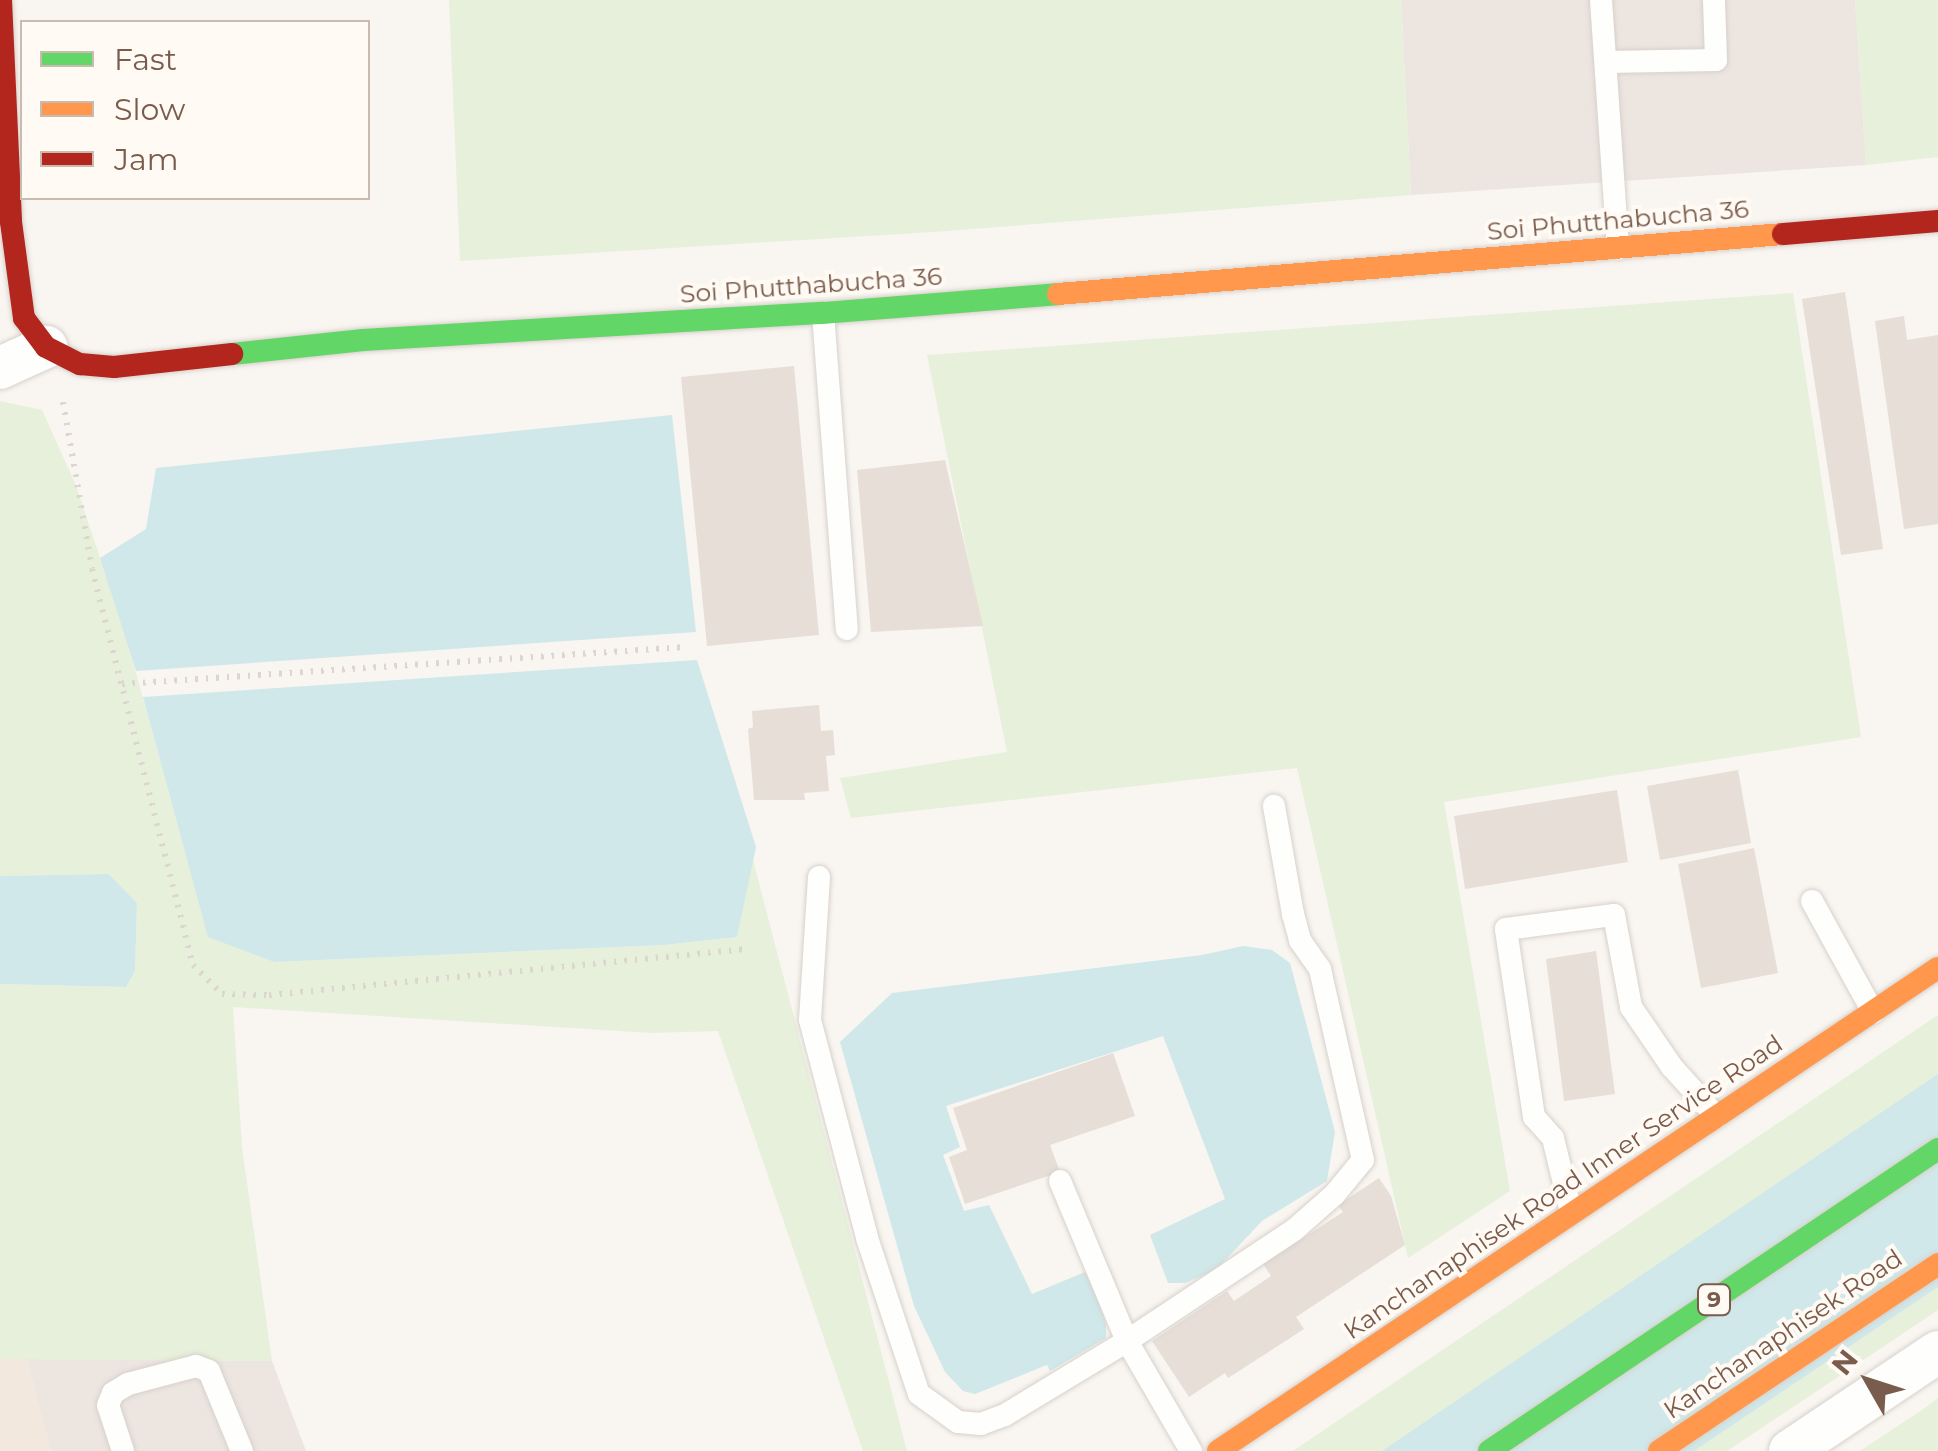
<!DOCTYPE html>
<style>
body{margin:0}
#map{position:relative;width:1938px;height:1451px;overflow:hidden;background:#f9f5f0;font-family:Montserrat,sans-serif}
div>[style]{position:absolute}
.residential>*{inset:0;background:#f2e8de}
.industrial>*{inset:0;background:#ede5e0}
.green>*{inset:0;background:#e7f0db}
.water>*{inset:0;background:#d0e8ea}
.building>*{inset:0;background:#e6ded7}
.path>*{height:6px;margin-top:-3px;transform-origin:0;background:repeating-linear-gradient(90deg,#dcd5d0 0 2.5px,transparent 0 10.5px)}
.roads{filter:drop-shadow(0 0 2px #d7d1cb) drop-shadow(0 0 2px #d7d1cb)}
.lane>*{height:22px;margin:-11px;padding:0 11px;transform-origin:11px;border-radius:11px;background:#fefefd}
.street>*{height:42px;margin:-21px;padding:0 21px;transform-origin:21px;border-radius:21px;background:#fefefd}
.fast>*{height:22px;margin:-11px;padding:0 11px;transform-origin:11px;border-radius:11px;background:#63d668}
.slow>*{height:22px;margin:-11px;padding:0 11px;transform-origin:11px;border-radius:11px;background:#ff974d}
.jam>*{height:22px;margin:-11px;padding:0 11px;transform-origin:11px;border-radius:11px;background:#b3261e}
span{translate:-50% -50%;white-space:nowrap;text-align:center;line-height:1.15;-webkit-text-stroke:8px #fffaf3;paint-order:stroke}
.shield-label span{padding:2px 8px;background:#fffaf3;border:2px solid;border-radius:8px;-webkit-text-stroke-width:0}
.shield-label{font-size:22px;color:#7a5c4d;font-weight:700}
.street-label{font-size:25px;color:#7a5c4d}
.legend{position:absolute;left:20px;top:20px;width:350px;height:180px;box-sizing:border-box;background:#fffaf3;border:2px solid #cabbb1;margin:0;padding:12px 18px;list-style:none;font-size:30px;color:#7a5c4d}
.legend li{display:flex;align-items:center;gap:20px;height:50px}
.legend b{width:50px;border:2px solid #cabbb1}
.north{position:absolute;left:1818px;top:1331px;width:100px;height:100px;-webkit-text-stroke:8px #fffaf3;paint-order:stroke;rotate:309deg;font-size:28px;font-weight:700;line-height:40px;text-align:center;color:#7a5c4d}
.north::after{content:'';display:block;margin:auto;width:35px;height:45px;background:#7a5c4d;clip-path:polygon(50% 0,100% 100%,50% 72%,0 100%)}
</style>
<div id="map">
<div class="residential">
<i style="clip-path:polygon(0 1359px,27px 1359px,51px 1451px,0 1451px)"></i>
</div>
<div class="industrial">
<i style="clip-path:polygon(1401px 0,1855px 0,1866px 165px,1411px 195px)"></i>
<i style="clip-path:polygon(27px 1359px,272px 1361px,306px 1451px,51px 1451px)"></i>
</div>
<div class="green">
<i style="clip-path:polygon(449px 0,1401px 0,1411px 195px,933px 232px,460px 261px)"></i>
<i style="clip-path:polygon(1855px 0,1938px 0,1938px 157px,1866px 165px)"></i>
<i style="clip-path:polygon(1793px 293px,1861px 737px,1444px 802px,1510px 1191px,1408px 1258px,1297px 768px,851px 818px,840px 778px,1007px 752px,927px 355px)"></i>
<i style="clip-path:polygon(0 401px,42px 410px,75px 483px,123px 626px,209px 937px,274px 962px,664px 945px,737px 937px,752px 856px,907px 1451px,863px 1451px,718px 1031px,651px 1033px,233px 1007px,242px 1147px,272px 1361px,0 1359px,0 984px,126px 987px,135px 971px,137px 903px,109px 874px,0 876px)"></i>
<i style="clip-path:polygon(1938px 1015px,1938px 1310px,1727px 1451px,1293px 1451px)"></i>
<i style="clip-path:polygon(1938px 1398px,1938px 1451px,1860px 1451px,1925px 1408px)"></i>
</div>
<div class="water">
<i style="clip-path:polygon(672px 415px,696px 632px,136px 671px,100px 558px,146px 529px,156px 468px)"></i>
<i style="clip-path:polygon(697px 660px,756px 847px,737px 937px,664px 945px,274px 962px,208px 937px,143px 697px)"></i>
<i style="clip-path:polygon(109px 874px,137px 903px,135px 971px,126px 987px,0 984px,0 876px)"></i>
<i style="clip-path:polygon(1243px 946px,1272px 950px,1290px 963px,1335px 1132px,1327px 1181px,1262px 1221px,1216px 1270px,1185px 1283px,1168px 1283px,1150px 1235px,1225px 1199px,1163px 1036px,946px 1106px,960px 1147px,943px 1155px,964px 1211px,989px 1205px,1032px 1294px,1085px 1272px,1091px 1277px,1106px 1324px,1106px 1338px,1050px 1371px,1047px 1365px,975px 1394px,963px 1391px,945px 1372px,914px 1306px,840px 1042px,892px 993px,1202px 955px)"></i>
<i style="clip-path:polygon(1938px 1074px,1938px 1287px,1694px 1451px,1382px 1451px)"></i>
</div>
<div class="building">
<i style="clip-path:polygon(1845px 292px,1883px 549px,1841px 555px,1802px 299px)"></i>
<i style="clip-path:polygon(1904px 316px,1907px 340px,1938px 335px,1938px 524px,1904px 529px,1875px 321px)"></i>
<i style="clip-path:polygon(794px 366px,819px 635px,707px 646px,681px 377px)"></i>
<i style="clip-path:polygon(945px 460px,983px 626px,871px 632px,857px 470px)"></i>
<i style="clip-path:polygon(819px 705px,821px 731px,833px 730px,835px 755px,826px 756px,829px 791px,804px 793px,805px 800px,754px 800px,748px 729px,753px 727px,752px 711px)"></i>
<i style="clip-path:polygon(1738px 770px,1751px 843px,1660px 860px,1647px 786px)"></i>
<i style="clip-path:polygon(1617px 790px,1628px 862px,1465px 889px,1454px 816px)"></i>
<i style="clip-path:polygon(1754px 848px,1778px 973px,1701px 988px,1678px 864px)"></i>
<i style="clip-path:polygon(1596px 951px,1615px 1094px,1564px 1101px,1546px 959px)"></i>
<i style="clip-path:polygon(1113px 1053px,1135px 1116px,1050px 1145px,1060px 1172px,965px 1204px,949px 1157px,967px 1150px,953px 1108px)"></i>
<i style="clip-path:polygon(1379px 1178px,1391px 1196px,1405px 1245px,1296px 1317px,1304px 1329px,1228px 1378px,1225px 1373px,1189px 1397px,1152px 1341px,1227px 1291px,1234px 1301px,1271px 1276px,1263px 1264px,1343px 1212px,1338px 1205px)"></i>
</div>
<div class="path">
<i style="left:63px;top:402px;width:169px;rotate:80.1deg"></i>
<i style="left:92px;top:569px;width:409px;rotate:75.7deg"></i>
<i style="left:193px;top:965px;width:41px;rotate:45deg"></i>
<i style="left:222px;top:994px;width:47px;rotate:1.2deg"></i>
<i style="left:269px;top:995px;width:483px;rotate:-5.5deg"></i>
<i style="left:122px;top:684px;width:564px;rotate:-3.76deg"></i>
</div>
<div class="roads">
<div class="lane">
<i style="left:1601px;top:0;width:249px;rotate:86.1deg"></i>
<i style="left:1607px;top:62px;width:109px;rotate:-1.1deg"></i>
<i style="left:1716px;top:60px;width:60px;rotate:-91.9deg"></i>
<i style="left:823px;top:313px;width:317px;rotate:85.7deg"></i>
<i style="left:819px;top:877px;width:143px;rotate:93.6deg"></i>
<i style="left:810px;top:1020px;width:225px;rotate:75.3deg"></i>
<i style="left:867px;top:1238px;width:164px;rotate:71.6deg"></i>
<i style="left:919px;top:1394px;width:48px;rotate:35.7deg"></i>
<i style="left:958px;top:1422px;width:23px;rotate:5deg"></i>
<i style="left:981px;top:1424px;width:26px;rotate:-21deg"></i>
<i style="left:1005px;top:1415px;width:143px;rotate:-31.2deg"></i>
<i style="left:1127px;top:1341px;width:201px;rotate:-33.6deg"></i>
<i style="left:1294px;top:1230px;width:53px;rotate:-41.2deg"></i>
<i style="left:1334px;top:1195px;width:45px;rotate:-50.4deg"></i>
<i style="left:1363px;top:1160px;width:196px;rotate:-102.7deg"></i>
<i style="left:1320px;top:969px;width:35px;rotate:-125deg"></i>
<i style="left:1300px;top:940px;width:27px;rotate:-105deg"></i>
<i style="left:1293px;top:914px;width:110px;rotate:-100deg"></i>
<i style="left:1812px;top:901px;width:127px;rotate:61.2deg"></i>
<i style="left:1060px;top:1181px;width:173px;rotate:67.3deg"></i>
<i style="left:1127px;top:1341px;width:127px;rotate:59.8deg"></i>
<i style="left:1571px;top:1212px;width:76px;rotate:-103.7deg"></i>
<i style="left:1553px;top:1138px;width:28px;rotate:-132deg"></i>
<i style="left:1534px;top:1117px;width:190px;rotate:-98.5deg"></i>
<i style="left:1506px;top:929px;width:109px;rotate:-7.4deg"></i>
<i style="left:1614px;top:915px;width:94px;rotate:79.5deg"></i>
<i style="left:1631px;top:1007px;width:73px;rotate:55.7deg"></i>
<i style="left:1672px;top:1067px;width:67px;rotate:48deg"></i>
<i style="left:123px;top:1451px;width:48px;rotate:-108.1deg"></i>
<i style="left:108px;top:1405px;width:13px;rotate:-67deg"></i>
<i style="left:113px;top:1393px;width:17px;rotate:-31deg"></i>
<i style="left:128px;top:1384px;width:70px;rotate:-14.8deg"></i>
<i style="left:196px;top:1366px;width:14px;rotate:21deg"></i>
<i style="left:209px;top:1371px;width:87px;rotate:67.6deg"></i>
</div>
<div class="street">
<i style="left:0;top:368px;width:51px;rotate:-24.5deg"></i>
<i style="left:1790px;top:1451px;width:178px;rotate:-33.8deg"></i>
</div>
<div class="fast">
<i style="left:232px;top:354px;width:132px;rotate:-6.1deg"></i>
<i style="left:363px;top:340px;width:461px;rotate:-3.4deg"></i>
<i style="left:823px;top:313px;width:236px;rotate:-4.6deg"></i>
<i style="left:1489px;top:1451px;width:541px;rotate:-33.93deg"></i>
</div>
<div class="slow">
<i style="left:1058px;top:294px;width:727px;rotate:-4.73deg"></i>
<i style="left:1218px;top:1451px;width:867px;rotate:-33.86deg"></i>
<i style="left:1659px;top:1451px;width:336px;rotate:-33.8deg"></i>
</div>
<div class="jam">
<i style="left:1px;top:0;width:222px;rotate:87.4deg"></i>
<i style="left:11px;top:222px;width:97px;rotate:82.3deg"></i>
<i style="left:24px;top:318px;width:36px;rotate:53deg"></i>
<i style="left:46px;top:347px;width:38px;rotate:27deg"></i>
<i style="left:80px;top:364px;width:34px;rotate:5deg"></i>
<i style="left:114px;top:367px;width:119px;rotate:-6.3deg"></i>
<i style="left:1783px;top:234px;width:156px;rotate:-4.8deg"></i>
</div>
</div>
<div class="shield-label">
<span style="left:1714px;top:1300px">9</span>
</div>
<div class="street-label">
<span style="left:1618px;top:220px;rotate:-5deg">Soi Phutthabucha 36</span>
<span style="left:811px;top:285px;rotate:-4deg">Soi Phutthabucha 36</span>
<span style="left:1563px;top:1187px;rotate:-34deg">Kanchanaphisek Road Inner Service Road</span>
<span style="left:1783px;top:1334px;rotate:-34deg">Kanchanaphisek Road</span>
</div>
<ul class="legend">
<li><b style="height:12px;background:#63d668"></b>Fast</li>
<li><b style="height:12px;background:#ff974d"></b>Slow</li>
<li><b style="height:12px;background:#b3261e"></b>Jam</li>
</ul>
<div class="north">N</div>
</div>
